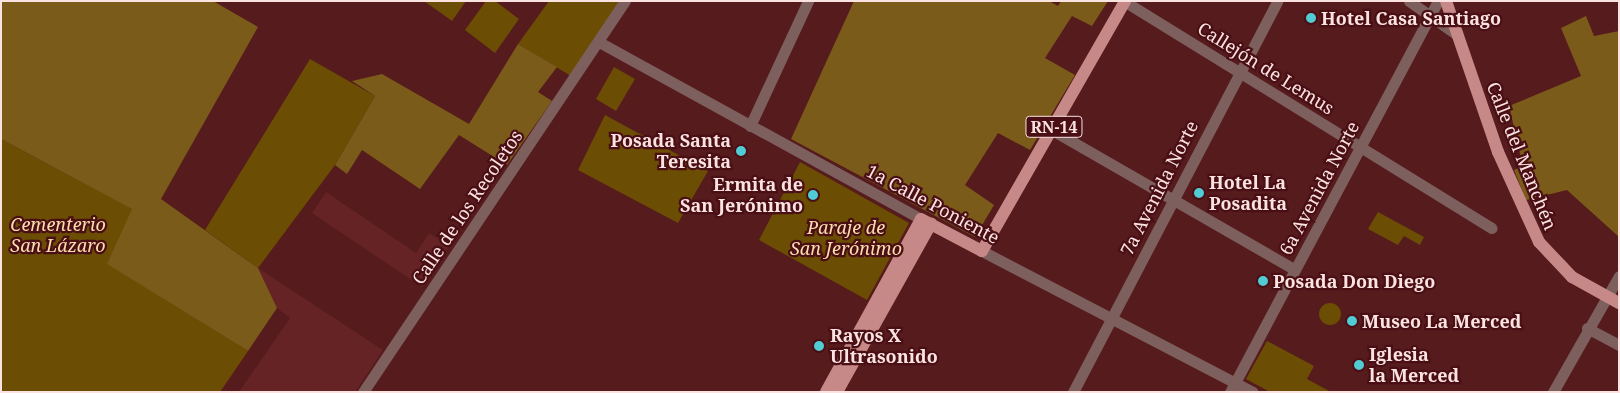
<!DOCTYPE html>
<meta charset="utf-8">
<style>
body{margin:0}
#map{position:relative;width:1620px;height:393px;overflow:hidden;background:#561b1d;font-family:"Noto Serif",serif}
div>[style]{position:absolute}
.built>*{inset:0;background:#652326}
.green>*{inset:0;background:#6b4d04}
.round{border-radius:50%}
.forest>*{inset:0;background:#7a5b19}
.minor>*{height:11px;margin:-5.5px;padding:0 5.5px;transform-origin:5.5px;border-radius:5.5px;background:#7d5f5d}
.major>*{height:12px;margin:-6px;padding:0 6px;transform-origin:6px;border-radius:6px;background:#c68987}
.dots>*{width:14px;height:14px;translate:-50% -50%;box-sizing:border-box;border:2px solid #4a0f14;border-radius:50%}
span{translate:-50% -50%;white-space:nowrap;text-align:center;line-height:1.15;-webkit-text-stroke:4.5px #4a0f14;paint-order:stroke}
.shield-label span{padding:1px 4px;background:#4a0f14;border:1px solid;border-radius:4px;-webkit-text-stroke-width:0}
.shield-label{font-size:16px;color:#fbe3e2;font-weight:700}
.poi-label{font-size:18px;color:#fbe3e2;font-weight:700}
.left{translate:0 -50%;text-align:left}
.right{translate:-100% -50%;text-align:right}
.street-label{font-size:18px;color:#fbe3e2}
.park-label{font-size:18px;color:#fbdeac;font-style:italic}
.frame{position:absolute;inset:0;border:2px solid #fbe3e2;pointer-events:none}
</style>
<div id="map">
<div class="built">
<i style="clip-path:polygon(326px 192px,416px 253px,429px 233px,449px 246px,422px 287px,312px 213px)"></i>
<i style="clip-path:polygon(258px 268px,383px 350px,355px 392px,239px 392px,290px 318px,277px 308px)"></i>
</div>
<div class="green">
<i style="clip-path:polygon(424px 1px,466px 1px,452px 21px)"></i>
<i style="clip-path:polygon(486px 1px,495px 1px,519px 19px,495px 53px,465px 30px)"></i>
<i style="clip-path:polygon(549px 1px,621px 1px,571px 76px,518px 44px)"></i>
<i style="clip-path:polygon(310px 59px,375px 96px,335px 165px,258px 268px,205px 230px)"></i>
<i style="clip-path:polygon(614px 67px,635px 79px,616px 111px,596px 99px)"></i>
<i style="clip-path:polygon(605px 115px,708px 171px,678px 223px,578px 170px)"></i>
<i style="clip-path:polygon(1px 139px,133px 209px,108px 264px,248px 351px,220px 392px,1px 392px)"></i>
<i style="clip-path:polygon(800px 162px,909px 223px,867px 300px,759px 240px)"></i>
<i style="clip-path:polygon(1378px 212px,1424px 237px,1420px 245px,1404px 236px,1398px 245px,1368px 229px)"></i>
<i class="round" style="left:1319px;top:303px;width:22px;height:22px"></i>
<i style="clip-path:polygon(1267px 341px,1314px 366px,1307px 379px,1331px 392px,1270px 392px,1246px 379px)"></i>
</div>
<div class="forest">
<i style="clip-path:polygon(1px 1px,213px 1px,258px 27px,161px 199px,258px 268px,277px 308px,248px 351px,107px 264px,132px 209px,1px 139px)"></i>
<i style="clip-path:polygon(854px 1px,1049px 1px,1058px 6px,1061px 1px,1108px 1px,1092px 26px,1072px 16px,1045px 58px,1075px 75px,1030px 150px,998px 133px,965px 185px,994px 205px,975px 237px,791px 139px)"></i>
<i style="clip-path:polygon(1586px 16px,1594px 36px,1619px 31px,1619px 237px,1567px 190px,1526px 200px,1514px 170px,1523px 166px,1509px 106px,1581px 76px,1561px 28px)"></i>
<i style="clip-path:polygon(518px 44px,557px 67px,538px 92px,552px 101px,507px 165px,459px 135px,420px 189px,362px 150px,347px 174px,335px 165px,375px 96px,352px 81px,382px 74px,469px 124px)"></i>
</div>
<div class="minor">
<i style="left:1124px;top:1px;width:432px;rotate:31.7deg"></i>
<i style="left:1409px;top:1px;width:57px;rotate:35.1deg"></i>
<i style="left:599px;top:42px;width:367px;rotate:28.8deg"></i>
<i style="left:750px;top:126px;width:138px;rotate:-65.1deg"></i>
<i style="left:1052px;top:130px;width:280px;rotate:29.9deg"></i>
<i style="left:982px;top:251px;width:305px;rotate:27.5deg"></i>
<i style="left:1587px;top:328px;width:36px;rotate:28deg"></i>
<i style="left:363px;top:392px;width:471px;rotate:-56.2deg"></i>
<i style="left:1073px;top:392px;width:441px;rotate:-62.4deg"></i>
<i style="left:1230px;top:392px;width:443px;rotate:-62deg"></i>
<i style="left:1553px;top:392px;width:133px;rotate:-60.4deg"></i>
</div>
<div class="major">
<i style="left:1446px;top:1px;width:160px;rotate:71deg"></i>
<i style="left:1498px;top:152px;width:99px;rotate:65.5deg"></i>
<i style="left:1539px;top:242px;width:48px;rotate:46.7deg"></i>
<i style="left:1572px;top:277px;width:54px;rotate:29deg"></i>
<i style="left:826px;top:392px;width:197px;rotate:-61.2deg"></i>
<i style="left:921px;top:219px;width:69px;rotate:27.7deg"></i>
<i style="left:982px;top:251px;width:288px;rotate:-60.2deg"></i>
<i style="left:837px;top:392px;width:193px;rotate:-60.8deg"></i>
</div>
<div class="dots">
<i style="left:1311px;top:18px;background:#51ccd4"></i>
<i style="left:741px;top:151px;background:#51ccd4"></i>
<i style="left:1199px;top:193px;background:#51ccd4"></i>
<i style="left:813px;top:195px;background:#51ccd4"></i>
<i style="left:1263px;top:281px;background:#51ccd4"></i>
<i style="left:1352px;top:321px;background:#51ccd4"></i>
<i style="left:819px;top:346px;background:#51ccd4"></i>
<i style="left:1359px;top:365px;background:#51ccd4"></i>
</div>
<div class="shield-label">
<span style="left:1054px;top:127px">RN-14</span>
</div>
<div class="poi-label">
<span class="left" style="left:1321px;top:18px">Hotel Casa Santiago</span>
<span class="right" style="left:731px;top:151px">Posada Santa<br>Teresita</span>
<span class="left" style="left:1209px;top:193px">Hotel La<br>Posadita</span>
<span class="right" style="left:803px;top:195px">Ermita de<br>San Jerónimo</span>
<span class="left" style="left:1273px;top:281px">Posada Don Diego</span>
<span class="left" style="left:1362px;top:321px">Museo La Merced</span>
<span class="left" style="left:830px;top:346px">Rayos X<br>Ultrasonido</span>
<span class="left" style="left:1369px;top:365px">Iglesia<br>la Merced</span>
</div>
<div class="street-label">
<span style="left:1266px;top:68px;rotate:32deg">Callejón de Lemus</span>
<span style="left:1522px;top:156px;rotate:68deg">Calle del Manchén</span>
<span style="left:1159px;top:188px;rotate:-63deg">7a Avenida Norte</span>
<span style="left:1319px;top:188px;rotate:-62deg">6a Avenida Norte</span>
<span style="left:933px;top:204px;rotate:28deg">1a Calle Poniente</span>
<span style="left:467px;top:207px;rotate:-56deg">Calle de los Recoletos</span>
</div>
<div class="park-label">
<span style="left:58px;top:235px">Cementerio<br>San Lázaro</span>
<span style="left:846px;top:238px">Paraje de<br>San Jerónimo</span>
</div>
<div class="frame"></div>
</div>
